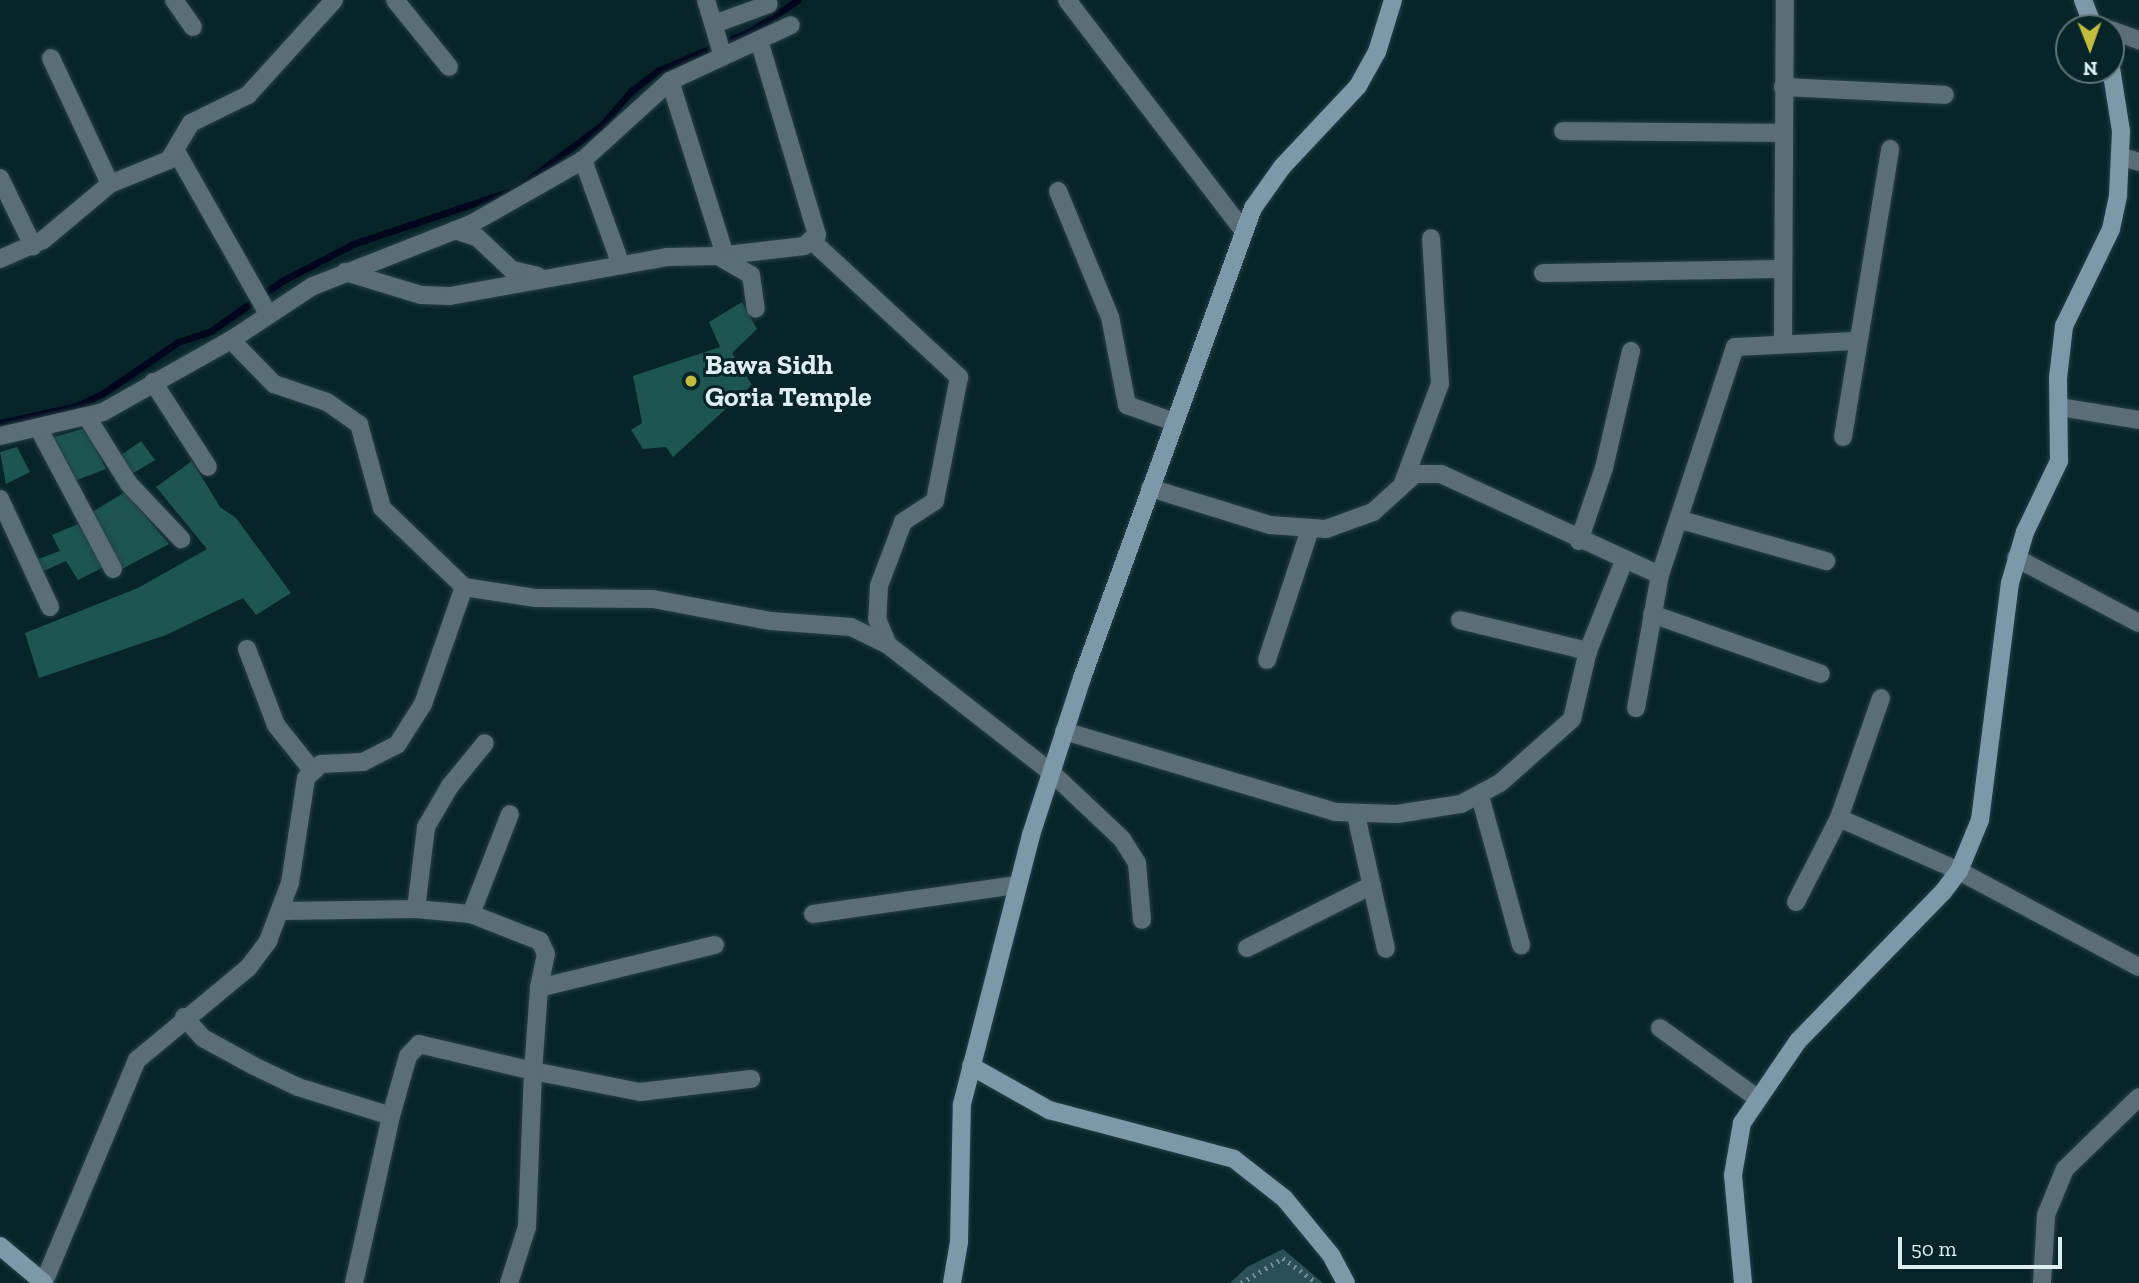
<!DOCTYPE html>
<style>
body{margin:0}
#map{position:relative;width:2139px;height:1283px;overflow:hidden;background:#072429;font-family:"Zilla Slab",serif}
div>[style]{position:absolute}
.green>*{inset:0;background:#2a4f56}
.stream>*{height:7px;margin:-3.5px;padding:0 3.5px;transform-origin:3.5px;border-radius:3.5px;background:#00061d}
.building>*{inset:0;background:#1d5552}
.path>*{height:4.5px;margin-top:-2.25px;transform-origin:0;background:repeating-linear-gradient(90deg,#798f93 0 2px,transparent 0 7px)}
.roads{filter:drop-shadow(0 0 2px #254045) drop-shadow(0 0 2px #254045)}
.street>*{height:18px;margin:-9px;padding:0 9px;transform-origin:9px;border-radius:9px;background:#5b6d77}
.secondary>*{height:18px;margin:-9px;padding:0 9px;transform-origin:9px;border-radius:9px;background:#7c99a9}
.dots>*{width:19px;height:19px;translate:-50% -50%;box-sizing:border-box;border:4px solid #072429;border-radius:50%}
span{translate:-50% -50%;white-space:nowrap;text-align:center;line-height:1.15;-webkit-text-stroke:6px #072429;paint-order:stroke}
.poi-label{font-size:28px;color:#deeef1;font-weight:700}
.left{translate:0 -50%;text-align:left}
.north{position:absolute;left:2055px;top:14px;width:70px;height:70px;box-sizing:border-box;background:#072429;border:2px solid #5d7579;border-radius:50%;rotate:179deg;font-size:19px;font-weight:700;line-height:28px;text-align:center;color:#deeef1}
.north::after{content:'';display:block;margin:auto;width:24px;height:32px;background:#c3bd3e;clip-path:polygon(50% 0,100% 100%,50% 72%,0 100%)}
.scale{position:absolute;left:1898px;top:1237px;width:164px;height:32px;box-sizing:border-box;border:4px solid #deeef1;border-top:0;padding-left:9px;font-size:21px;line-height:24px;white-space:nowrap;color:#deeef1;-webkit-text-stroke:5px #072429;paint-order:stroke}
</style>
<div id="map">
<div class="green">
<i style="clip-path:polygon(1283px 1249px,1323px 1283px,1230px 1283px,1247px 1267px)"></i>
</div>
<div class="stream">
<i style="left:0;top:423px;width:79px;rotate:-12.4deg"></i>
<i style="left:77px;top:406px;width:28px;rotate:-26deg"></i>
<i style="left:102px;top:394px;width:92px;rotate:-34.4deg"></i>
<i style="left:178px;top:342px;width:35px;rotate:-18deg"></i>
<i style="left:211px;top:331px;width:87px;rotate:-35.2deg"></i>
<i style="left:282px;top:281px;width:80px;rotate:-27.5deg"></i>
<i style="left:353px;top:244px;width:172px;rotate:-18.6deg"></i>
<i style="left:516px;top:189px;width:107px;rotate:-36.7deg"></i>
<i style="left:602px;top:125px;width:45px;rotate:-49.5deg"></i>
<i style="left:631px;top:91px;width:34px;rotate:-37deg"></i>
<i style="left:658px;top:71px;width:101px;rotate:-23.3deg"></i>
<i style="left:751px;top:31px;width:56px;rotate:-33.4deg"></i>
</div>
<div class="building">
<i style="clip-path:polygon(742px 302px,757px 329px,732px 353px,752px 385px,673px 457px,666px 447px,643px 449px,631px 430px,642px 423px,633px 376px,720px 347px,709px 322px)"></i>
<i style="clip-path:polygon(86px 428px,106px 469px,69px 483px,50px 438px)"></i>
<i style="clip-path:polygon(141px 441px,155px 460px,132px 474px,120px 456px)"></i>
<i style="clip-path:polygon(17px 447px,30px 472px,6px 484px,0 452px)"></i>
<i style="clip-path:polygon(192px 461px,220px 507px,236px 518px,291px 593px,256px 615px,243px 598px,166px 635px,39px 678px,25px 633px,138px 588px,207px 549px,156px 487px)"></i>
<i style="clip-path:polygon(125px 492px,169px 544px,120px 570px,89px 514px)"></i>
<i style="clip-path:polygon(78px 524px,104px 567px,78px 580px,66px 561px,39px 573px,33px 561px,60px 551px,52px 535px)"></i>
</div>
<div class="path">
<i style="left:1241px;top:1283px;width:49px;rotate:-30.8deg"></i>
<i style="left:1283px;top:1258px;width:42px;rotate:36.3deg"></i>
</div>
<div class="roads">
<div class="street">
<i style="left:174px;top:0;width:33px;rotate:55deg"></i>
<i style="left:395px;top:0;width:86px;rotate:51.1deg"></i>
<i style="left:706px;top:0;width:59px;rotate:73.4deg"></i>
<i style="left:1067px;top:0;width:290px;rotate:52.6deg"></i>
<i style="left:717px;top:23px;width:55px;rotate:-20.1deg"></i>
<i style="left:2111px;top:30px;width:30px;rotate:20deg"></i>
<i style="left:51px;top:58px;width:139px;rotate:64.9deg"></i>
<i style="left:670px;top:81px;width:182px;rotate:72.5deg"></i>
<i style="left:1783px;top:87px;width:162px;rotate:2.8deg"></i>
<i style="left:1563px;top:131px;width:220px;rotate:0.5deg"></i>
<i style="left:177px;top:153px;width:185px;rotate:60.5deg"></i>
<i style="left:2122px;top:157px;width:18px;rotate:16deg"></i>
<i style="left:583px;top:160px;width:112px;rotate:70.1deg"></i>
<i style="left:0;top:178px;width:76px;rotate:64.1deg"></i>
<i style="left:1058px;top:191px;width:136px;rotate:67.6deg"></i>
<i style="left:1110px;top:317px;width:90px;rotate:79.1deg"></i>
<i style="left:1127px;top:405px;width:50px;rotate:19.9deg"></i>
<i style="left:455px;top:230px;width:24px;rotate:19deg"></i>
<i style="left:478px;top:238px;width:47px;rotate:43.3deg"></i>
<i style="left:512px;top:270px;width:26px;rotate:13deg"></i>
<i style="left:811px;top:240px;width:202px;rotate:42.8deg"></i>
<i style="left:959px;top:377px;width:126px;rotate:101deg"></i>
<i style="left:935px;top:501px;width:38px;rotate:147deg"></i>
<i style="left:903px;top:522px;width:68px;rotate:110.6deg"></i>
<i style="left:879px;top:586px;width:33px;rotate:93deg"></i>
<i style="left:877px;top:619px;width:28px;rotate:67deg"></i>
<i style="left:718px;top:256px;width:87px;rotate:-6.6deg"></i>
<i style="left:804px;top:246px;width:17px;rotate:-40deg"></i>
<i style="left:817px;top:235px;width:199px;rotate:-106.6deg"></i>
<i style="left:0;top:259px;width:47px;rotate:-23.8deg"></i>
<i style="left:43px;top:240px;width:87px;rotate:-39.9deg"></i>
<i style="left:110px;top:184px;width:64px;rotate:-22.1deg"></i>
<i style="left:169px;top:160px;width:43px;rotate:-59.3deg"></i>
<i style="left:191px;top:123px;width:64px;rotate:-26.2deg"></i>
<i style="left:248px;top:95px;width:128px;rotate:-47.8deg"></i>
<i style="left:345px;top:272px;width:79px;rotate:16.8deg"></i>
<i style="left:421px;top:295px;width:29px;rotate:2deg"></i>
<i style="left:450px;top:296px;width:220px;rotate:-10.2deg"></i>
<i style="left:667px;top:257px;width:51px;rotate:-1.1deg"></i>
<i style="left:718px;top:256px;width:38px;rotate:30deg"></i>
<i style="left:751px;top:275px;width:34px;rotate:82deg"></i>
<i style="left:1543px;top:273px;width:240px;rotate:-1deg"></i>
<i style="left:231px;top:340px;width:62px;rotate:45.7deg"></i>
<i style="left:274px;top:384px;width:56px;rotate:18.8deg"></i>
<i style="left:327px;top:402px;width:39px;rotate:35deg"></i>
<i style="left:359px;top:424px;width:87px;rotate:74.7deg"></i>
<i style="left:382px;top:508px;width:114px;rotate:43.9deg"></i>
<i style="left:464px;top:587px;width:73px;rotate:8.7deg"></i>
<i style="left:536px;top:598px;width:117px;rotate:0.5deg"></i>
<i style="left:653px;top:599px;width:120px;rotate:10.6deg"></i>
<i style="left:771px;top:621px;width:80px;rotate:4.3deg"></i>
<i style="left:851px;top:627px;width:41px;rotate:25.9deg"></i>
<i style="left:888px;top:645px;width:208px;rotate:38deg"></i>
<i style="left:1052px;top:773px;width:96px;rotate:43.3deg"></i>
<i style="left:1122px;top:839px;width:28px;rotate:58deg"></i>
<i style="left:1137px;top:863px;width:57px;rotate:85deg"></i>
<i style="left:1783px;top:342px;width:342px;rotate:-89.7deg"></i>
<i style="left:153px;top:382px;width:101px;rotate:57.1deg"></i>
<i style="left:2060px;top:407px;width:80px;rotate:9.3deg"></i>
<i style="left:87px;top:417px;width:79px;rotate:57.9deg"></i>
<i style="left:129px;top:484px;width:76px;rotate:46.6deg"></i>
<i style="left:40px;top:431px;width:156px;rotate:62.1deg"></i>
<i style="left:0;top:436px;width:106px;rotate:-13.1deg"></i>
<i style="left:103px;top:412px;width:147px;rotate:-29.4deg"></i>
<i style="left:231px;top:340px;width:98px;rotate:-33.4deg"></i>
<i style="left:313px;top:286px;width:170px;rotate:-21.4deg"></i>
<i style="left:471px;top:224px;width:129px;rotate:-29.7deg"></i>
<i style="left:583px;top:160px;width:118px;rotate:-42.2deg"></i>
<i style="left:670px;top:81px;width:133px;rotate:-24.8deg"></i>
<i style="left:1843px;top:437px;width:292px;rotate:-80.7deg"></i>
<i style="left:1403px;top:483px;width:106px;rotate:-69.5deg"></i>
<i style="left:1440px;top:384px;width:146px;rotate:-93.5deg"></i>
<i style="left:1150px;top:488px;width:126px;rotate:17.1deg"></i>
<i style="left:1270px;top:525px;width:56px;rotate:4.1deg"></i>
<i style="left:1326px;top:529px;width:50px;rotate:-19.9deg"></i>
<i style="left:1373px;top:512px;width:57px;rotate:-42.1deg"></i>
<i style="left:1415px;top:474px;width:26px"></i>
<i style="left:1441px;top:474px;width:241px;rotate:24.8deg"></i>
<i style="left:0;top:499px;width:119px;rotate:65.2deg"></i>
<i style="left:1681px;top:520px;width:151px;rotate:15.8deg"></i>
<i style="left:1579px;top:541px;width:77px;rotate:-71.1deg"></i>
<i style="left:1604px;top:468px;width:120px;rotate:-77deg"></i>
<i style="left:2016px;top:558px;width:139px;rotate:27.9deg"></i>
<i style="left:1652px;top:614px;width:179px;rotate:19.5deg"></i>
<i style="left:1460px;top:620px;width:132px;rotate:13.6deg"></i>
<i style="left:247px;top:649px;width:81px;rotate:69.1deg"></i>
<i style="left:276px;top:725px;width:58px;rotate:51.3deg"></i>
<i style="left:1267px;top:660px;width:138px;rotate:-71.8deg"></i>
<i style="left:1636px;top:708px;width:135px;rotate:-79.8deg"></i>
<i style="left:1660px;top:575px;width:240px;rotate:-71.8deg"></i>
<i style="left:1735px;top:347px;width:120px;rotate:-2.9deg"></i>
<i style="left:1064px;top:731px;width:283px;rotate:16.6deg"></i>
<i style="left:1335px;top:812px;width:62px;rotate:1.8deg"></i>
<i style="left:1397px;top:814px;width:65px;rotate:-8.9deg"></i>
<i style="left:1461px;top:804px;width:44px;rotate:-28.3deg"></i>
<i style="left:1500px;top:783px;width:96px;rotate:-41.6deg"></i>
<i style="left:1572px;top:719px;width:70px;rotate:-76.8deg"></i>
<i style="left:1588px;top:651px;width:97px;rotate:-68.2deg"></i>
<i style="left:1480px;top:796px;width:155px;rotate:74.6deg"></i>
<i style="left:1356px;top:815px;width:137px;rotate:77.4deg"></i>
<i style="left:1839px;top:818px;width:131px;rotate:23.8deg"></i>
<i style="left:1959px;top:871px;width:204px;rotate:28.1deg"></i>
<i style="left:1796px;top:902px;width:94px;rotate:-62.9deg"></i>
<i style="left:1839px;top:818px;width:127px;rotate:-70.7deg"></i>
<i style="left:416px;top:909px;width:83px;rotate:-83deg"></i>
<i style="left:426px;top:827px;width:48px;rotate:-59.7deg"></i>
<i style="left:450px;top:786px;width:55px;rotate:-50.9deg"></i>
<i style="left:282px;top:911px;width:134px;rotate:-0.9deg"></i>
<i style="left:416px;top:909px;width:55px;rotate:5.2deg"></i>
<i style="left:471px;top:914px;width:107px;rotate:-68.7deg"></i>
<i style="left:471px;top:914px;width:74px;rotate:21.4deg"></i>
<i style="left:540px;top:941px;width:14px;rotate:65deg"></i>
<i style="left:546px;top:954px;width:35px;rotate:102deg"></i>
<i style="left:813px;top:914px;width:206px;rotate:-8.1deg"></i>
<i style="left:715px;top:945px;width:181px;rotate:166.3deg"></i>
<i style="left:539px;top:988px;width:83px;rotate:94.1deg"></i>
<i style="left:533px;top:1071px;width:109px;rotate:11.1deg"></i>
<i style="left:640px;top:1092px;width:112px;rotate:-6.7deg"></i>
<i style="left:1247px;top:948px;width:140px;rotate:-26.7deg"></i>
<i style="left:184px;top:1017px;width:28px;rotate:48deg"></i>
<i style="left:203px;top:1038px;width:58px;rotate:28.8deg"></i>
<i style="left:254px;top:1066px;width:49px;rotate:25.5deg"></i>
<i style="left:298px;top:1087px;width:97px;rotate:17.3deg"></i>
<i style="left:1660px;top:1028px;width:120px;rotate:35.8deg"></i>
<i style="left:44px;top:1282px;width:241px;rotate:-67.3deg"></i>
<i style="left:137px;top:1060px;width:144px;rotate:-39.7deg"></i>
<i style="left:248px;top:968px;width:34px;rotate:-53deg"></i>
<i style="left:268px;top:941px;width:62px;rotate:-69.2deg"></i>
<i style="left:290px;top:883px;width:106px;rotate:-81.3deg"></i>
<i style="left:306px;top:778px;width:21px;rotate:-43deg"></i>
<i style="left:321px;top:764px;width:42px;rotate:-2.7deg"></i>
<i style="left:363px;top:762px;width:38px;rotate:-27deg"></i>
<i style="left:397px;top:745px;width:49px;rotate:-57.6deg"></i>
<i style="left:423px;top:704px;width:124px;rotate:-70.7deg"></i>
<i style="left:354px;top:1283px;width:171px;rotate:-77.5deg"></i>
<i style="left:391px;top:1116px;width:62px;rotate:-74.2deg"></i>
<i style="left:408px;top:1056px;width:16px;rotate:-47deg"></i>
<i style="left:419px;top:1044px;width:117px;rotate:13.3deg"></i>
<i style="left:533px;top:1071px;width:156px;rotate:92.2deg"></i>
<i style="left:527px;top:1227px;width:59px;rotate:107.8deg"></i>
<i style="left:2042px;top:1283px;width:68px;rotate:-86.6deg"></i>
<i style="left:2046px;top:1215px;width:50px;rotate:-67.6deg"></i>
<i style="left:2065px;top:1169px;width:103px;rotate:-44.2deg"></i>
</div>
<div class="secondary">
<i style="left:2083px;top:0;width:30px;rotate:69deg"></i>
<i style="left:971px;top:1066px;width:90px;rotate:29.4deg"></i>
<i style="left:1049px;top:1110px;width:191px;rotate:14.8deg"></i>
<i style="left:1234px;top:1159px;width:63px;rotate:38deg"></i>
<i style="left:1284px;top:1198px;width:74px;rotate:50.5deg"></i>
<i style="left:1331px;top:1255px;width:32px;rotate:62deg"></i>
<i style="left:0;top:1246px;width:57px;rotate:40.1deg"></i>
<i style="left:952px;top:1283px;width:42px;rotate:-80.3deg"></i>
<i style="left:959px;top:1242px;width:138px;rotate:-88.8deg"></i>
<i style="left:962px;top:1104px;width:278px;rotate:-75.6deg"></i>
<i style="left:1031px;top:835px;width:165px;rotate:-72deg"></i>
<i style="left:1082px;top:678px;width:500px;rotate:-70.01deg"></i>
<i style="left:1253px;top:208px;width:50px;rotate:-54.7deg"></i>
<i style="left:1282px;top:167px;width:111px;rotate:-46.8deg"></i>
<i style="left:1358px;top:86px;width:39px;rotate:-61deg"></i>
<i style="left:1377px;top:52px;width:54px;rotate:-72.9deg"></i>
<i style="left:1743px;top:1283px;width:108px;rotate:-95.3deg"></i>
<i style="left:1733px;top:1175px;width:53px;rotate:-80.2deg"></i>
<i style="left:1742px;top:1123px;width:99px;rotate:-55.7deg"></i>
<i style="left:1798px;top:1041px;width:208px;rotate:-45.8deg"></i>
<i style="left:1943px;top:892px;width:26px;rotate:-53deg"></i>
<i style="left:1959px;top:871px;width:55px;rotate:-67.6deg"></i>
<i style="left:1980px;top:820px;width:239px;rotate:-82.8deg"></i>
<i style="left:2010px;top:583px;width:53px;rotate:-73.6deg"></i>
<i style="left:2025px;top:532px;width:79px;rotate:-64.4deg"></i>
<i style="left:2059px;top:461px;width:83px;rotate:-90.7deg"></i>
<i style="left:2058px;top:378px;width:52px;rotate:-83.4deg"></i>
<i style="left:2064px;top:326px;width:108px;rotate:-64.1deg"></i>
<i style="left:2111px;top:229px;width:35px;rotate:-78deg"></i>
<i style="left:2118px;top:195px;width:64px;rotate:-87.3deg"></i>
<i style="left:2121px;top:131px;width:64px;rotate:-99deg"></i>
</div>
</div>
<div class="dots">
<i style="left:691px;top:381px;background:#c3bd3e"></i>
</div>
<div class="poi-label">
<span class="left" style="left:705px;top:381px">Bawa Sidh<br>Goria Temple</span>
</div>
<div class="north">N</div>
<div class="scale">50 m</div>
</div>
